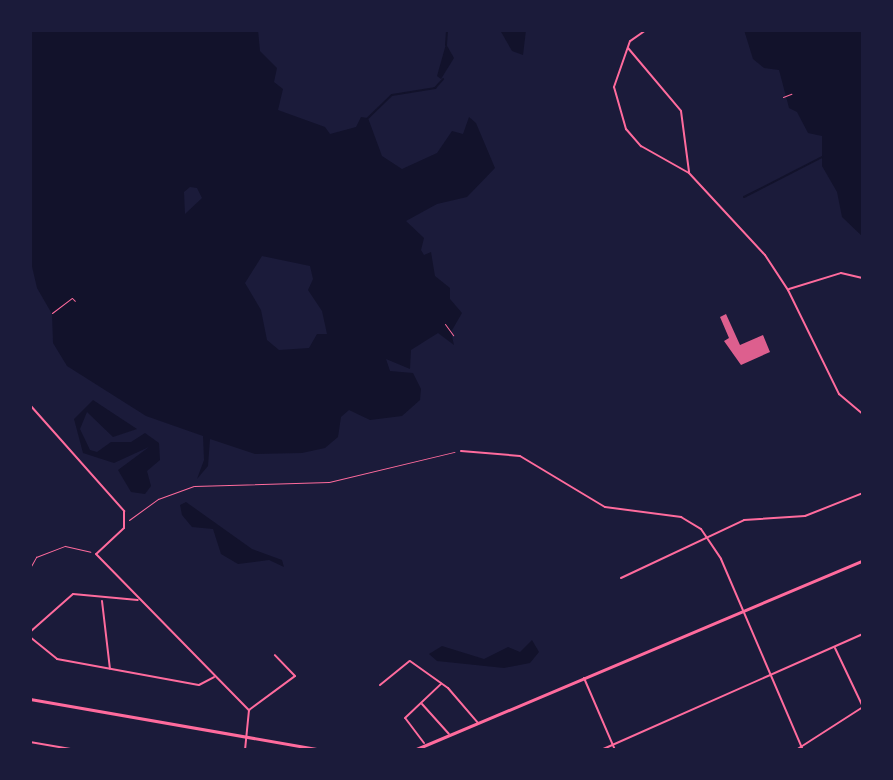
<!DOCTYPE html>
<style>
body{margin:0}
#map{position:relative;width:893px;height:780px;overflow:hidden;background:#1b1b3a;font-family:Arial,sans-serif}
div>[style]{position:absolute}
.water>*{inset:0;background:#12122b}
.stream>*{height:2px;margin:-1px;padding:0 1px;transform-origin:1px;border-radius:1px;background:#12122b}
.building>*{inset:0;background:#dd5f8e}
.path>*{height:1px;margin:-0.5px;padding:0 0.5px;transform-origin:0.5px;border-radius:0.5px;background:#ff6b9d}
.minor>*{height:2px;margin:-1px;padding:0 1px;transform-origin:1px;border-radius:1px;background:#ff6b9d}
.secondary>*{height:3px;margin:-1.5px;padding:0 1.5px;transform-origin:1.5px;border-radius:1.5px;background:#ff6b9d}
span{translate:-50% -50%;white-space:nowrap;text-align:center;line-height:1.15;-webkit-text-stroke:6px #1b1b3a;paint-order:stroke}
.frame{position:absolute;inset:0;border:32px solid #1b1b3a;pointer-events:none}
</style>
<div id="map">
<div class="water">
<i style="clip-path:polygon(evenodd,30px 30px,258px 30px,260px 51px,277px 68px,274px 82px,283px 89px,278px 110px,325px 127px,330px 134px,356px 127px,361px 117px,368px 118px,382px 156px,402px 169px,437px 153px,452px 131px,463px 134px,469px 117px,476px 123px,495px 168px,467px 197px,437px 204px,406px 221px,424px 238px,421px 250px,424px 255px,431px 252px,435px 276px,450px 288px,450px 299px,462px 313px,451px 332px,454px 345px,438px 333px,411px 350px,410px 369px,386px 359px,390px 371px,413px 373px,421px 389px,420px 400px,402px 416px,370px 420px,349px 410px,341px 417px,338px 437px,325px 448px,302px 453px,255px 454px,210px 439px,208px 466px,197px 479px,204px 460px,203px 436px,146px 416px,67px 366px,53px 343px,52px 314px,37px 288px,30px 258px,30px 30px,190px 187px,197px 188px,202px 198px,185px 214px,184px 192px,190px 187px,30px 30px,262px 256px,310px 266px,313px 279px,308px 290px,322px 311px,327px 334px,317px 334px,309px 348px,279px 350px,267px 340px,261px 310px,245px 283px,262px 256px)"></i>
<i style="clip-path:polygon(500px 30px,526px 30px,523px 55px,512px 51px)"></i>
<i style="clip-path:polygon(744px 30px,863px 30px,863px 237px,842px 217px,837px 192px,822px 166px,822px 136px,808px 133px,797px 112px,789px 108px,779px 70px,764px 68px,753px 59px)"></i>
<i style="clip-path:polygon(446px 44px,454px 58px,441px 79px,437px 76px)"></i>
<i style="clip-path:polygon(93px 400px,137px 429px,113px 437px,87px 412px,80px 429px,90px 450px,97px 452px,111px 442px,131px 442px,145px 433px,159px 443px,160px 460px,147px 471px,151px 486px,145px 494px,131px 492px,118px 470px,149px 447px,114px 463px,83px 453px,74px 419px)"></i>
<i style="clip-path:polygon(186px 502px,252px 549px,282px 560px,284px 567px,269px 560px,238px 564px,221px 554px,213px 529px,192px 527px,182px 515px,180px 505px)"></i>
<i style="clip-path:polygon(532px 640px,539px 652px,530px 663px,504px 668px,437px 661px,429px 654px,442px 646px,484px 659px,508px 647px,520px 652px)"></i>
</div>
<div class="stream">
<i style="left:446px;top:45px;width:15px;rotate:-86deg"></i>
<i style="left:368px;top:118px;width:33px;rotate:-44deg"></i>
<i style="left:392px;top:95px;width:44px;rotate:-9.2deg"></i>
<i style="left:435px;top:88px;width:12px;rotate:-48deg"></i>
<i style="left:744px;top:197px;width:88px;rotate:-27.1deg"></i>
</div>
<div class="building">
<i style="clip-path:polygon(726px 314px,740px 345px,763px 335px,770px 352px,741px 365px,724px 341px,729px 338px,720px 317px)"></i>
</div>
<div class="path">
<i style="left:783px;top:97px;width:9px;rotate:-21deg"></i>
<i style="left:30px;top:242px;width:18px;rotate:90deg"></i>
<i style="left:52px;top:313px;width:25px;rotate:-37deg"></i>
<i style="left:72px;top:298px;width:4px;rotate:45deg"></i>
<i style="left:445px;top:324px;width:14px;rotate:54deg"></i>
<i style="left:129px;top:520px;width:36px;rotate:-36deg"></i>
<i style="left:158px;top:499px;width:38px;rotate:-20deg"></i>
<i style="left:194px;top:486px;width:135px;rotate:-1.7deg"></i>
<i style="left:329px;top:482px;width:129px;rotate:-13.5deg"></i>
<i style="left:30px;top:568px;width:13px;rotate:-61deg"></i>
<i style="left:36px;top:557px;width:31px;rotate:-21deg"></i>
<i style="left:65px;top:546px;width:26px;rotate:13deg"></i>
</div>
<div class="minor">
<i style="left:646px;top:30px;width:19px;rotate:145deg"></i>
<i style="left:630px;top:41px;width:49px;rotate:109.2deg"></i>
<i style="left:614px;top:87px;width:44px;rotate:74.1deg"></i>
<i style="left:626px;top:129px;width:23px;rotate:49deg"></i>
<i style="left:641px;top:146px;width:55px;rotate:29.4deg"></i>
<i style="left:689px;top:173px;width:112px;rotate:47.2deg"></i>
<i style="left:765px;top:255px;width:42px;rotate:56.7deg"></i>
<i style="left:788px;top:290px;width:116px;rotate:63.9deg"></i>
<i style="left:839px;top:394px;width:31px;rotate:40deg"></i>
<i style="left:628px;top:48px;width:82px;rotate:49.9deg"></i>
<i style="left:681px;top:111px;width:62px;rotate:82.5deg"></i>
<i style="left:789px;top:289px;width:54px;rotate:-17.1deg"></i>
<i style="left:841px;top:273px;width:23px;rotate:13deg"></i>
<i style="left:30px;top:405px;width:142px;rotate:48.4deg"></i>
<i style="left:124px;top:511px;width:17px;rotate:90deg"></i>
<i style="left:124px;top:528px;width:38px;rotate:137deg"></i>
<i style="left:96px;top:554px;width:219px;rotate:45.6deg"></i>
<i style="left:249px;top:710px;width:40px;rotate:95.7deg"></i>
<i style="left:461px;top:451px;width:59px;rotate:4.8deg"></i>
<i style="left:520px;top:456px;width:99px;rotate:31deg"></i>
<i style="left:605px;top:507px;width:77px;rotate:7.5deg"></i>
<i style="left:681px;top:517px;width:23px;rotate:31deg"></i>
<i style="left:701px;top:529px;width:36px;rotate:56deg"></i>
<i style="left:721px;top:559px;width:208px;rotate:66.8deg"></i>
<i style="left:621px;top:578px;width:136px;rotate:-25.2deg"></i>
<i style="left:744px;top:520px;width:61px;rotate:-3.8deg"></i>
<i style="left:805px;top:516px;width:62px;rotate:-21.6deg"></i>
<i style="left:102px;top:601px;width:68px;rotate:83.3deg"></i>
<i style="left:30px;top:632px;width:57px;rotate:-41.5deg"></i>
<i style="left:73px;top:594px;width:65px;rotate:5.3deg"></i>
<i style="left:30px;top:637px;width:35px;rotate:39deg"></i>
<i style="left:57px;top:659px;width:144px;rotate:10.4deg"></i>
<i style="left:199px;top:685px;width:17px;rotate:-28deg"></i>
<i style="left:835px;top:648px;width:65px;rotate:64.6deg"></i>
<i style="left:584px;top:678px;width:78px;rotate:66.7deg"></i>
<i style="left:380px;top:685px;width:38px;rotate:-39deg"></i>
<i style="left:410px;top:661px;width:47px;rotate:35.4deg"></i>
<i style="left:448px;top:688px;width:46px;rotate:49.4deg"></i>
<i style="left:422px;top:704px;width:40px;rotate:48deg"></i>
<i style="left:249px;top:710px;width:57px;rotate:-36.5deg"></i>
<i style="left:295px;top:676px;width:29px;rotate:-134deg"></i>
<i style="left:30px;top:742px;width:47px;rotate:9.9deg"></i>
<i style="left:424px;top:743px;width:31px;rotate:-127deg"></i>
<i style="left:405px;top:718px;width:50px;rotate:-43.4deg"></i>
<i style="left:601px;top:750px;width:287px;rotate:-23.9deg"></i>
<i style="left:796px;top:750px;width:80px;rotate:-32.7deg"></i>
</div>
<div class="secondary">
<i style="left:30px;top:699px;width:295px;rotate:9.9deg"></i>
<i style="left:414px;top:750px;width:488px;rotate:-22.9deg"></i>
</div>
<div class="frame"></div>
</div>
